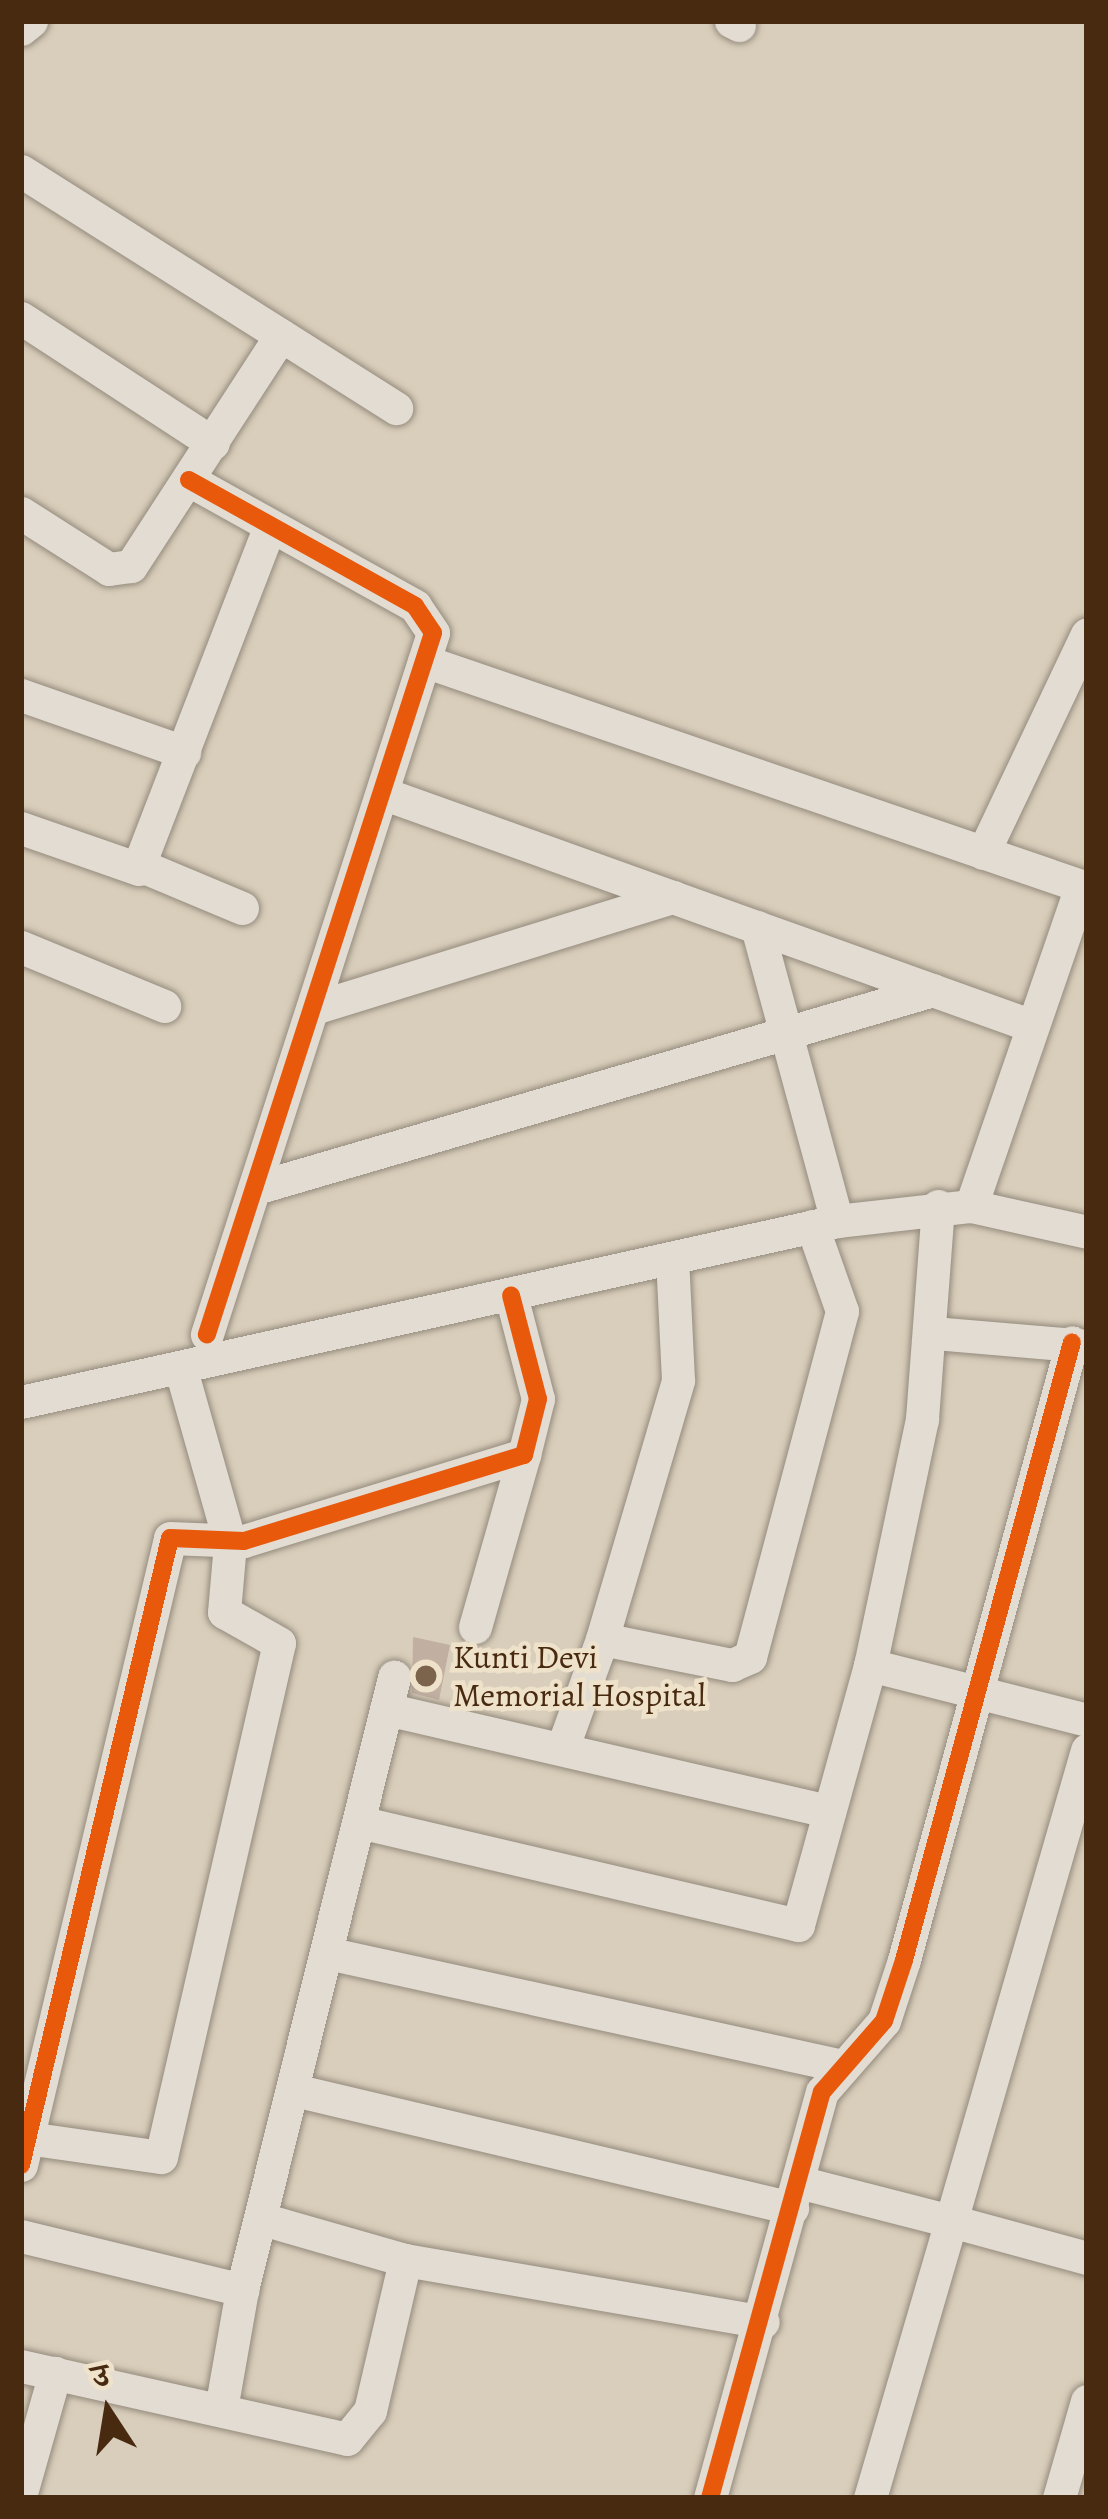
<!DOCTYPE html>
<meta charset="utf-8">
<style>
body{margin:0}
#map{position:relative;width:1108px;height:2519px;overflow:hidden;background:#d9cebb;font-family:Alegreya,"Noto Serif Devanagari",serif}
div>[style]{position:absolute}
.building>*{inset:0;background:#c1afa2}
.roads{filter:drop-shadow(0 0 3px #958b7d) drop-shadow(0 0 3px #958b7d)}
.minor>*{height:33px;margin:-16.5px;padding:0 16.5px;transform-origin:16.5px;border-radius:16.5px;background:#e2dcd2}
.cycleway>*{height:18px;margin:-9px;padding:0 9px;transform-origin:9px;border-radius:9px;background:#e8590c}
.dots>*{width:33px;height:33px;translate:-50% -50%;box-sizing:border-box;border:6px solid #efe2ca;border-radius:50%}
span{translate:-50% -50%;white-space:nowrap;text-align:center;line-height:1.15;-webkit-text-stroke:9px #efe2ca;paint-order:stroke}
.poi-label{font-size:33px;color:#482a10}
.left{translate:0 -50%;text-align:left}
.frame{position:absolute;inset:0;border:24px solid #482a10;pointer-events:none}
.north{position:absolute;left:48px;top:2351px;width:120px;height:120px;-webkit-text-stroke:9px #efe2ca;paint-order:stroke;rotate:348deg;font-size:33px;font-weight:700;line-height:48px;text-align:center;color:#482a10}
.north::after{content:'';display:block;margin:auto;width:42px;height:54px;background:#482a10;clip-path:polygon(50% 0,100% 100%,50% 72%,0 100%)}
</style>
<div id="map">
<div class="building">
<i style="clip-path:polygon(413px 1637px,450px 1645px,439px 1700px,412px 1693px)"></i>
</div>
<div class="roads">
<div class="minor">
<i style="left:731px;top:21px;width:9px;rotate:27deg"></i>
<i style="left:21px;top:29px;width:13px;rotate:-39deg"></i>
<i style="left:21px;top:171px;width:444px;rotate:32.3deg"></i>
<i style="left:21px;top:318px;width:229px;rotate:33.1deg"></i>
<i style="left:189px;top:480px;width:259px;rotate:29.1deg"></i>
<i style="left:415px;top:606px;width:32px;rotate:56deg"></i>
<i style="left:433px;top:633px;width:737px;rotate:107.87deg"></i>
<i style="left:21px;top:513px;width:104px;rotate:32.5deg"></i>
<i style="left:109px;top:569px;width:22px;rotate:-8deg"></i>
<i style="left:131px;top:566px;width:275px;rotate:-57deg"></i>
<i style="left:424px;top:661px;width:701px;rotate:18.9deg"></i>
<i style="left:21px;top:695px;width:173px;rotate:19.3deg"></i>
<i style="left:382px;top:793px;width:688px;rotate:19.7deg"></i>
<i style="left:21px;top:828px;width:125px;rotate:19.2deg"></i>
<i style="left:983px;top:853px;width:242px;rotate:-64.6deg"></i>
<i style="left:242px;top:908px;width:112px;rotate:-157.3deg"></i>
<i style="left:139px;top:865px;width:359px;rotate:-68.9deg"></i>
<i style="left:757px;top:927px;width:305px;rotate:74.8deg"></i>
<i style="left:21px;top:947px;width:155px;rotate:22.4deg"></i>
<i style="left:314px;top:1008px;width:376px;rotate:-17.2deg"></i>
<i style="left:256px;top:1188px;width:705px;rotate:-16.3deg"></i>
<i style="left:938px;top:1206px;width:214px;rotate:94.3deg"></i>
<i style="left:922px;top:1419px;width:251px;rotate:101.9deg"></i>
<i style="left:870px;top:1665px;width:224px;rotate:14.2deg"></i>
<i style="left:971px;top:1206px;width:334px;rotate:-71deg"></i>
<i style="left:934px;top:1333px;width:154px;rotate:4.9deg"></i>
<i style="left:21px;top:1402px;width:836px;rotate:-12.51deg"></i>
<i style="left:837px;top:1221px;width:135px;rotate:-6.4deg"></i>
<i style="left:971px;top:1206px;width:119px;rotate:12.6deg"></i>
<i style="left:475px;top:1627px;width:179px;rotate:-74.1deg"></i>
<i style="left:602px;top:1639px;width:270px;rotate:-73.6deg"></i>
<i style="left:678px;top:1380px;width:122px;rotate:-92.8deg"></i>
<i style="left:386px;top:1709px;width:455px;rotate:13deg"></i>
<i style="left:562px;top:1749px;width:117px;rotate:-70deg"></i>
<i style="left:602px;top:1639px;width:133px;rotate:11.3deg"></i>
<i style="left:732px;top:1665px;width:20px;rotate:-24deg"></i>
<i style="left:750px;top:1657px;width:358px;rotate:-75.1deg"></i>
<i style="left:842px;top:1311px;width:90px;rotate:-109.4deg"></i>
<i style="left:1087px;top:1750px;width:490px;rotate:106.1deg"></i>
<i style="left:951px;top:2221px;width:141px;rotate:15.2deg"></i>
<i style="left:359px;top:1822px;width:451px;rotate:13.2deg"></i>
<i style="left:798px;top:1925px;width:270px;rotate:-74.5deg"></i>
<i style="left:327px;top:1953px;width:527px;rotate:12.38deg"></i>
<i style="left:294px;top:2090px;width:512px;rotate:13.33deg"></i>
<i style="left:27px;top:2138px;width:135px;rotate:8.1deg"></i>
<i style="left:161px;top:2157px;width:527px;rotate:-77.07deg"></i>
<i style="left:279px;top:1643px;width:63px;rotate:-150.6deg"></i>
<i style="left:224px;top:1612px;width:69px;rotate:-85deg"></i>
<i style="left:230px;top:1543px;width:180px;rotate:-105.8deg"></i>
<i style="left:21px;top:2165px;width:644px;rotate:-76.63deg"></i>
<i style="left:170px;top:1538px;width:74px;rotate:2.3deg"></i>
<i style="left:244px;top:1541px;width:293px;rotate:-17.1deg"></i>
<i style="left:524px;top:1455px;width:58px;rotate:-76deg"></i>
<i style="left:538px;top:1399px;width:107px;rotate:-104.6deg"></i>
<i style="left:799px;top:2182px;width:157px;rotate:14.4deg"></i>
<i style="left:951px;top:2221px;width:289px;rotate:106.3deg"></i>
<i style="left:262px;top:2219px;width:149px;rotate:16deg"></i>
<i style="left:21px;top:2236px;width:228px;rotate:13.7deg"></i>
<i style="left:242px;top:2290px;width:121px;rotate:100deg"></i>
<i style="left:242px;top:2290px;width:632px;rotate:-76.07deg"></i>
<i style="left:21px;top:2366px;width:334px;rotate:12.6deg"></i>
<i style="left:347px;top:2439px;width:36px;rotate:-51deg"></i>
<i style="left:370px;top:2411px;width:155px;rotate:-76.9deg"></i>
<i style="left:405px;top:2260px;width:363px;rotate:9.8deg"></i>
<i style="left:21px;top:2493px;width:125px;rotate:-74.2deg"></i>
<i style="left:710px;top:2498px;width:421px;rotate:-74.6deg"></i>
<i style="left:822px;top:2092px;width:94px;rotate:-48.9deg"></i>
<i style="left:884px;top:2021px;width:64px;rotate:-71.8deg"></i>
<i style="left:904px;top:1960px;width:640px;rotate:-74.79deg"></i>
<i style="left:1059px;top:2498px;width:101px;rotate:-73.9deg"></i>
</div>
</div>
<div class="cycleway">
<i style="left:189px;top:480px;width:259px;rotate:29.1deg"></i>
<i style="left:415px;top:606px;width:32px;rotate:56deg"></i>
<i style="left:433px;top:633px;width:737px;rotate:107.87deg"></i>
<i style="left:21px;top:2165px;width:644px;rotate:-76.63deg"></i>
<i style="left:170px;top:1538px;width:74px;rotate:2.3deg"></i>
<i style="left:244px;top:1541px;width:293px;rotate:-17.1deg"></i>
<i style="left:524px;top:1455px;width:58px;rotate:-76deg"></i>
<i style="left:538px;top:1399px;width:107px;rotate:-104.6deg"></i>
<i style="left:710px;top:2498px;width:421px;rotate:-74.6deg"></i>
<i style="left:822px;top:2092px;width:94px;rotate:-48.9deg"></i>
<i style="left:884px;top:2021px;width:64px;rotate:-71.8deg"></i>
<i style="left:904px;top:1960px;width:640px;rotate:-74.79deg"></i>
</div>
<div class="dots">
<i style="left:426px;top:1676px;background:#7b634c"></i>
</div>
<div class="poi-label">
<span class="left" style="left:453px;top:1676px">Kunti Devi<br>Memorial Hospital</span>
</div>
<div class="frame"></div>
<div class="north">उ</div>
</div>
